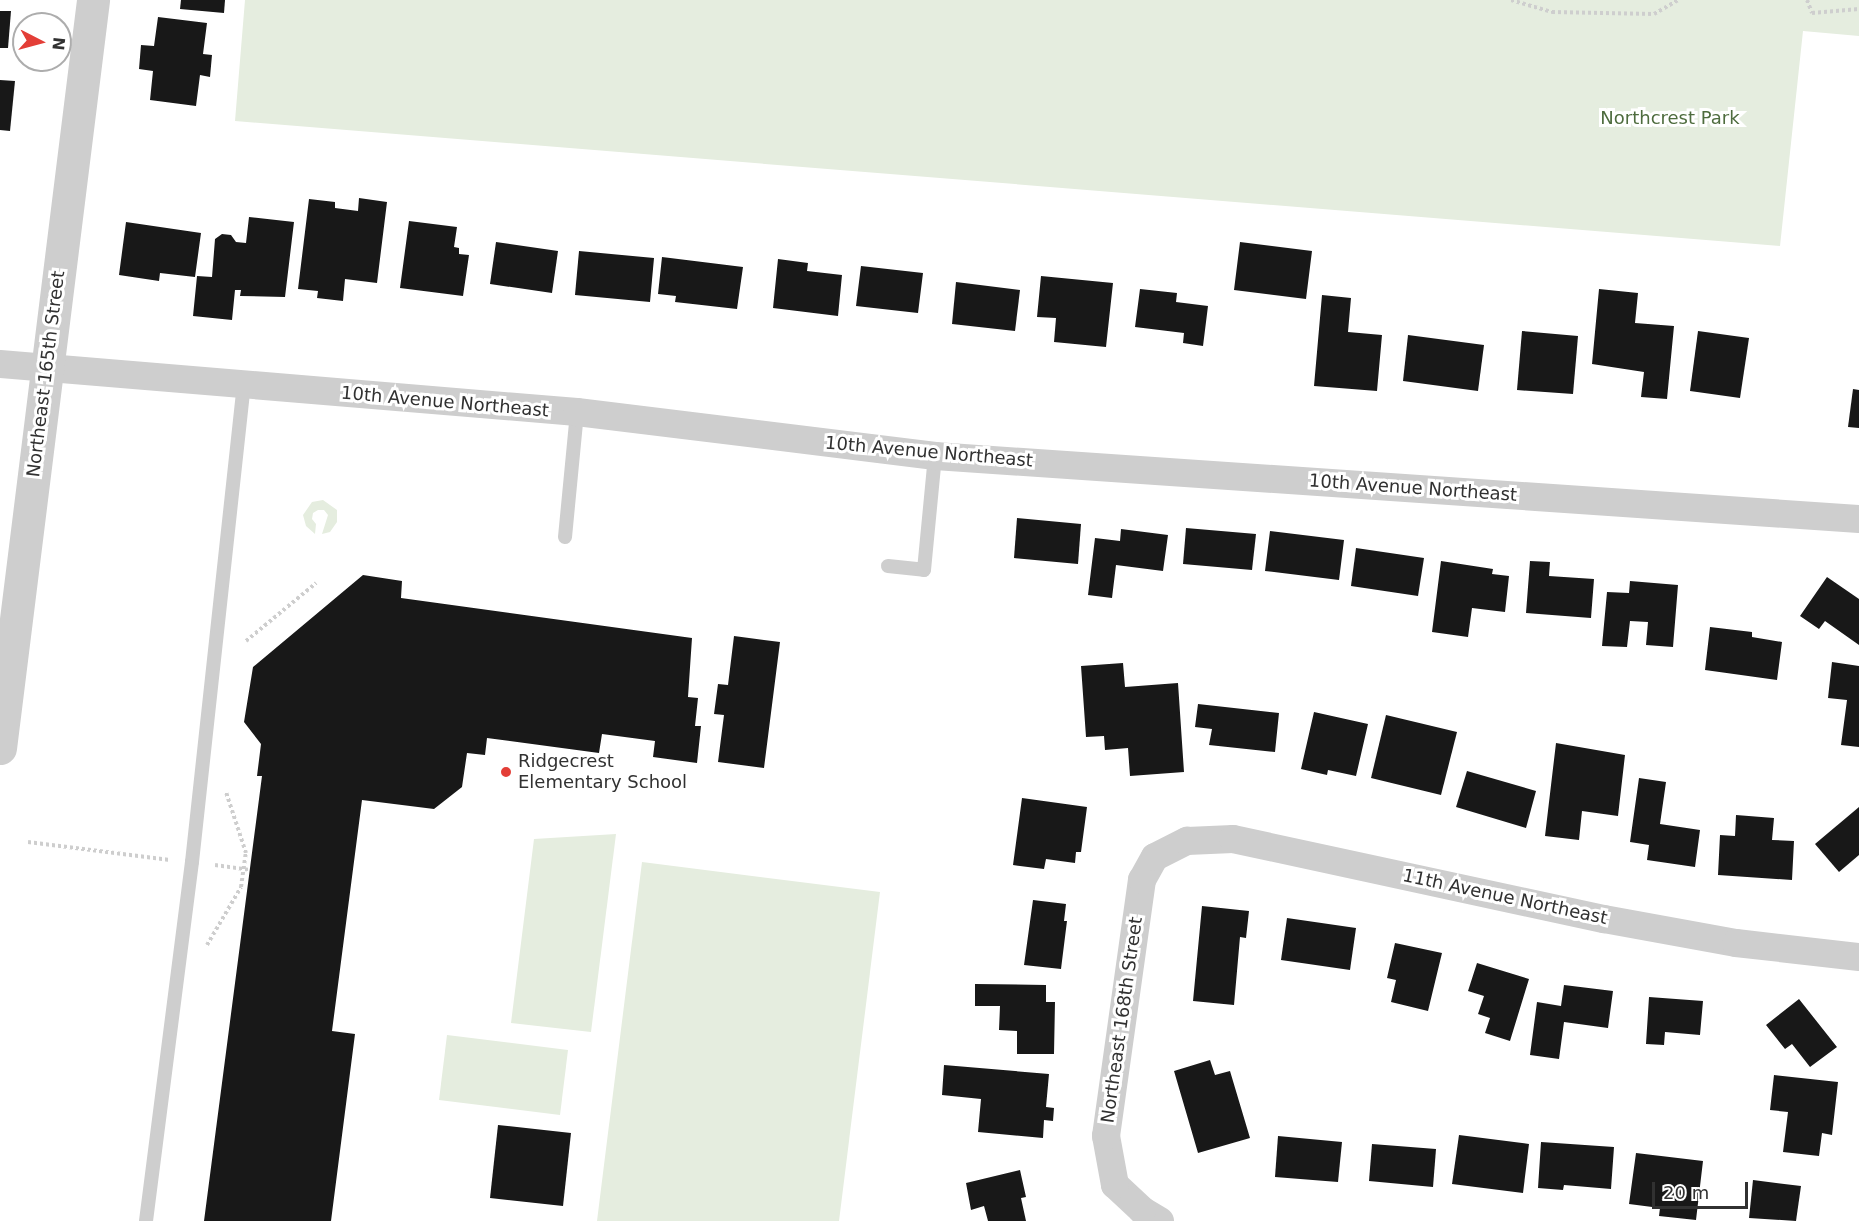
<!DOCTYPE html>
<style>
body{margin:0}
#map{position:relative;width:1859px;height:1221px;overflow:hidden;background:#fff;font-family:"DejaVu Sans",sans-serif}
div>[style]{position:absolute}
.green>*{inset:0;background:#e5eddf}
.building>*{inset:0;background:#181818}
.path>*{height:4px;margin-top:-2px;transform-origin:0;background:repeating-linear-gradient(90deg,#cecece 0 3px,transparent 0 6px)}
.service>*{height:14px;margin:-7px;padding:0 7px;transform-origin:7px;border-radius:7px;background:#cecece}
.minor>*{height:28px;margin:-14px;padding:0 14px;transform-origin:14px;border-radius:14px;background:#cecece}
.tertiary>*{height:33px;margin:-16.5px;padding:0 16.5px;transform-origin:16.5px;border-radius:16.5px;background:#cecece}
.dots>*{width:16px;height:16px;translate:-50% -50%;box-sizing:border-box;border:3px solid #fff;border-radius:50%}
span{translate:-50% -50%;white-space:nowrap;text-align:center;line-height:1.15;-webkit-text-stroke:6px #fff;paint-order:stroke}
.park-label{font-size:18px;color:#4e6c3e}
.street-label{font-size:18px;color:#313131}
.poi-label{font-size:18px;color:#313131}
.left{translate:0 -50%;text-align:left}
.north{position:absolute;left:12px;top:12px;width:60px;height:60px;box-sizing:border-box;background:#fff;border:2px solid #adadad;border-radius:50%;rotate:96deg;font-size:16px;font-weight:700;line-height:24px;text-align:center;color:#313131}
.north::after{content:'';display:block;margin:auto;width:21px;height:27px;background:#e33e37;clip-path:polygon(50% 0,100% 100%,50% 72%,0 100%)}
.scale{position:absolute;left:1652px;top:1182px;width:96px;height:27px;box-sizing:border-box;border:3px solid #313131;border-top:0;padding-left:8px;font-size:18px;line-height:21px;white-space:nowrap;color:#313131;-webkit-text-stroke:4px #fff;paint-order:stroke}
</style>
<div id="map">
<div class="green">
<i style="clip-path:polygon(245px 0,1859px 0,1859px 36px,1803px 31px,1780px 246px,235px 121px)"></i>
<i style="clip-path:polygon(323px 500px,337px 510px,337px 522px,330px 532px,322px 534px,328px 515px,324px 510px,318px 510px,313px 513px,312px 519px,316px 524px,315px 534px,306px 526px,303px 515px,312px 502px)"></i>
<i style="clip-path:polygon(616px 834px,591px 1032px,511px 1023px,534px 839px)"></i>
<i style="clip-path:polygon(642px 862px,880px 892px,839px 1221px,597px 1221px)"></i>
<i style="clip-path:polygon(447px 1035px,568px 1050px,560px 1115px,439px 1100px)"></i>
</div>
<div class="building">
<i style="clip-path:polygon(181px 0,225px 0,224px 13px,180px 9px)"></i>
<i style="clip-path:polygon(0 11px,11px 11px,8px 48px,0 48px)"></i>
<i style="clip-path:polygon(158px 17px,207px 23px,203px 54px,212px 55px,210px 77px,200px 75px,196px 106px,150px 100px,153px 71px,139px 69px,141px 45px,154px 46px)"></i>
<i style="clip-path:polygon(0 80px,15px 81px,10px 131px,0 130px)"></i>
<i style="clip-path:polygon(359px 198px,387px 202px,377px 283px,345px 279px,343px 301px,317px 298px,318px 291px,298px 289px,309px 199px,335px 202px,335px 208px,358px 211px)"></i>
<i style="clip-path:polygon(249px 217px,294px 222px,285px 297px,240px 296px,241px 290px,235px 290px,232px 320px,193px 316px,197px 276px,212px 277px,215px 239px,222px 234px,231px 235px,236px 242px,246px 243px)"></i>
<i style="clip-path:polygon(409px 221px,457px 227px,454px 247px,459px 248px,459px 254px,469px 255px,463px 296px,400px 288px)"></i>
<i style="clip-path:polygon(126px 222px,201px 233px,195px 277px,160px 273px,159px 281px,119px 275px)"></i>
<i style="clip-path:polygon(496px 242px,558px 251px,552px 293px,490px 284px)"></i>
<i style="clip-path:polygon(1240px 242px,1312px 251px,1306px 299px,1234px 290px)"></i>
<i style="clip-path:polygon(579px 251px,654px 258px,650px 302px,575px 295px)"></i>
<i style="clip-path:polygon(662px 257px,743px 267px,737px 309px,675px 302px,676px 296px,658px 294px)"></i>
<i style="clip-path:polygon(778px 259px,808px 263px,807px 271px,842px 275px,838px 316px,773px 308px)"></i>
<i style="clip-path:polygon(861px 266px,923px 273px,918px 313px,856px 306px)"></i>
<i style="clip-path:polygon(1041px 276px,1113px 283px,1106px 347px,1054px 342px,1056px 318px,1037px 317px)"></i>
<i style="clip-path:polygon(956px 282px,1020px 290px,1015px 331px,952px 324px)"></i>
<i style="clip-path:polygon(1140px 289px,1177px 293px,1176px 302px,1208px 306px,1203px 346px,1183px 343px,1184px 333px,1135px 327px)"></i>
<i style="clip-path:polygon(1599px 289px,1638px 293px,1635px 323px,1674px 326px,1667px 399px,1641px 397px,1644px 372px,1592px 364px)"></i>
<i style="clip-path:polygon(1322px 295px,1351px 298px,1348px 332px,1382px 335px,1377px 391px,1314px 386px)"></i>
<i style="clip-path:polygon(1522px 331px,1578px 336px,1573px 394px,1517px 390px)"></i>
<i style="clip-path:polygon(1698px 331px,1749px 338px,1740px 398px,1690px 391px)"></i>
<i style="clip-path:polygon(1408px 335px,1484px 345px,1478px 391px,1403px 381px)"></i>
<i style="clip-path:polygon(1853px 389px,1859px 390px,1859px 428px,1848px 427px)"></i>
<i style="clip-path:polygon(1017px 518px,1081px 524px,1078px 564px,1014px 558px)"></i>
<i style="clip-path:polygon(1186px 528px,1256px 534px,1252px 570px,1183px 564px)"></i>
<i style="clip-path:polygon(1121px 529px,1168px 535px,1163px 571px,1116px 565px,1112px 598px,1088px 595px,1095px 538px,1120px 541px)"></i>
<i style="clip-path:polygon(1270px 531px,1344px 540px,1339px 580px,1265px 571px)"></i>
<i style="clip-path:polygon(1356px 548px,1424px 558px,1418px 596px,1351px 586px)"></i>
<i style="clip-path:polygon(1441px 561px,1493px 569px,1492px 574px,1509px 576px,1505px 612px,1472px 608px,1468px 637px,1432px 632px)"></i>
<i style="clip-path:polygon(1530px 561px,1550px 562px,1549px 576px,1594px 579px,1591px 618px,1526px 613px)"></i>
<i style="clip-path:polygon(363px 575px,402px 581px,401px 598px,692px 638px,688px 697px,698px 698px,695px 726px,701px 726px,697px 763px,653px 757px,655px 741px,602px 734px,599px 753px,487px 738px,485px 755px,467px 753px,462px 787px,434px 809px,362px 800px,332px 1031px,355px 1034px,331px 1221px,204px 1221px,262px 776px,257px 776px,261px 744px,244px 722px,253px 667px)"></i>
<i style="clip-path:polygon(1827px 577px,1859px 599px,1859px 645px,1825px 621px,1819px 629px,1800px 616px)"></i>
<i style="clip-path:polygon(1630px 581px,1678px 585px,1673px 647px,1646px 645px,1648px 622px,1630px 621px,1627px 647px,1602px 646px,1607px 592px,1629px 593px)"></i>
<i style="clip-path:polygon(1710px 627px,1752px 632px,1752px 637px,1782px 642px,1777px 680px,1705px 670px)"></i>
<i style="clip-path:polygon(734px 636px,780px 642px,764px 768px,718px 762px,724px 715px,714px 714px,718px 684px,728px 685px)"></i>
<i style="clip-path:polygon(1832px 662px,1859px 666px,1859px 747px,1841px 745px,1847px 700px,1828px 698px)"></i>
<i style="clip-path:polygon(1123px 663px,1125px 687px,1178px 683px,1184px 772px,1130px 776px,1128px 748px,1105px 750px,1104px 736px,1086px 737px,1081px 666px)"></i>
<i style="clip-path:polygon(1198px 704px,1279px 713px,1275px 752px,1209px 745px,1212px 729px,1195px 727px)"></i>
<i style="clip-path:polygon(1314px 712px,1368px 724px,1356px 776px,1328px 770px,1327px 775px,1301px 769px)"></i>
<i style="clip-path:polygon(1386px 715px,1457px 732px,1441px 795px,1371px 778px)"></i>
<i style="clip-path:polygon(1556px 743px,1625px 755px,1618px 816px,1582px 811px,1579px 840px,1545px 836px)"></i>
<i style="clip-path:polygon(1467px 771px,1536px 791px,1526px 828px,1456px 807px)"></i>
<i style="clip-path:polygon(1639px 778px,1666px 782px,1660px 824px,1700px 830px,1695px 867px,1647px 860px,1649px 845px,1630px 842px)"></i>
<i style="clip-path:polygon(1022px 798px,1087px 807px,1081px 852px,1076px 852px,1075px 863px,1046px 859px,1044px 869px,1013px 865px)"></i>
<i style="clip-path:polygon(1859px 807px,1859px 855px,1839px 872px,1815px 844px)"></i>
<i style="clip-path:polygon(1736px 815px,1774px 818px,1772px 840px,1794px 841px,1792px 880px,1718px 875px,1720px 835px,1735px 836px)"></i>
<i style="clip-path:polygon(1033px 900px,1066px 904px,1064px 921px,1067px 921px,1061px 969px,1024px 965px)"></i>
<i style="clip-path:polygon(1202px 906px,1249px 911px,1246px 938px,1240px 937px,1234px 1005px,1193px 1001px)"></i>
<i style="clip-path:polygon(1287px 918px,1356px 928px,1350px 970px,1281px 960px)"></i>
<i style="clip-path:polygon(1395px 943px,1442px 953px,1428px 1011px,1391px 1002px,1396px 980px,1387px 978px)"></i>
<i style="clip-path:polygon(1477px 963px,1529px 979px,1510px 1041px,1485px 1033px,1490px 1018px,1478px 1014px,1484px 996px,1468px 991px)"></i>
<i style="clip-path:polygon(975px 984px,1046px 985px,1046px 1002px,1055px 1002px,1054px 1054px,1017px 1054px,1017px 1031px,999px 1030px,1000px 1006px,975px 1006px)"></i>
<i style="clip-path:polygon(1564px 985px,1613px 991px,1608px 1028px,1564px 1022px,1559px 1059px,1530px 1055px,1537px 1002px,1561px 1006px)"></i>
<i style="clip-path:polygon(1649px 997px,1703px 1001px,1700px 1035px,1665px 1032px,1664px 1045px,1646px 1044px)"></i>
<i style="clip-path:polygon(1799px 999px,1837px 1047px,1810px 1067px,1792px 1044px,1785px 1049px,1766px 1025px)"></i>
<i style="clip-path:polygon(1210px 1060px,1215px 1075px,1230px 1071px,1250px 1138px,1198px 1153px,1174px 1071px)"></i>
<i style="clip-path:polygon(944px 1065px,1049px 1074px,1046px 1107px,1054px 1108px,1053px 1121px,1044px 1120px,1043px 1138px,978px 1132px,981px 1099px,942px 1095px)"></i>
<i style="clip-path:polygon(1774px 1075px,1838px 1082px,1832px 1135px,1822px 1133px,1819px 1156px,1783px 1152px,1788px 1112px,1770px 1110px)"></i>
<i style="clip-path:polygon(498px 1125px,571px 1133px,563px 1206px,490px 1198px)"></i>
<i style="clip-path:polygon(1459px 1135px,1529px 1144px,1523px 1193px,1452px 1184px)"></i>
<i style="clip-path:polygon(1278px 1136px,1342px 1142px,1338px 1182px,1275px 1177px)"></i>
<i style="clip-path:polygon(1541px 1142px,1614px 1147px,1611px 1189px,1564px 1185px,1563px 1190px,1538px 1188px)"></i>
<i style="clip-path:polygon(1372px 1144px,1436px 1149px,1433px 1187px,1369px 1181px)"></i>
<i style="clip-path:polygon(1636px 1153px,1703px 1161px,1696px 1220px,1659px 1216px,1660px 1208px,1629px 1204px)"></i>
<i style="clip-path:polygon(1020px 1170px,1026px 1197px,1021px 1198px,1026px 1221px,988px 1221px,984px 1206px,971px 1210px,966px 1183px)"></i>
<i style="clip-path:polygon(1753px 1180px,1801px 1186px,1796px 1221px,1749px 1218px)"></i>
</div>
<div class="path">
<i style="left:1511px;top:0;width:43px;rotate:16.3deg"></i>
<i style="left:1552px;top:12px;width:102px;rotate:1.1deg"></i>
<i style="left:1654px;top:14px;width:28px;rotate:-30deg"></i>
<i style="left:1807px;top:0;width:14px;rotate:69deg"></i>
<i style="left:1812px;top:13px;width:47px;rotate:-4.9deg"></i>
<i style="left:246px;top:641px;width:91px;rotate:-39.6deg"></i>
<i style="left:28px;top:842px;width:143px;rotate:7.2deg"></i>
<i style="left:215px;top:865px;width:35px;rotate:8deg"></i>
<i style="left:207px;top:945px;width:67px;rotate:-59.6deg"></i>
<i style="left:241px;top:887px;width:34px;rotate:-82deg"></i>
<i style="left:246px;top:853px;width:64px;rotate:-108.2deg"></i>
</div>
<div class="service">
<i style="left:565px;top:537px;width:126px;rotate:-84.5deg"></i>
<i style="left:888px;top:566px;width:36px;rotate:6deg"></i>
<i style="left:924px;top:570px;width:115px;rotate:-84.5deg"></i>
<i style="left:146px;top:1221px;width:362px;rotate:-82.7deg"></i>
<i style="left:192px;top:862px;width:479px;rotate:-83.8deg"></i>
</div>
<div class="minor">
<i style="left:0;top:364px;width:579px;rotate:4.76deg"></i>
<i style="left:577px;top:412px;width:361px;rotate:7deg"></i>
<i style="left:935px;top:456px;width:926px;rotate:3.9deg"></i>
<i style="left:1160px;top:1221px;width:21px;rotate:-149deg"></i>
<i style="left:1142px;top:1210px;width:37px;rotate:-137deg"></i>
<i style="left:1115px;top:1185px;width:50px;rotate:-100.4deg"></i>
<i style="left:1106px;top:1136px;width:259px;rotate:-82deg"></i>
<i style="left:1142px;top:880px;width:26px;rotate:-61deg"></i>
<i style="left:1155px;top:857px;width:36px;rotate:-27deg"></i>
<i style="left:1187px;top:841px;width:46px;rotate:-2.5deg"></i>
<i style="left:1233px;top:839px;width:380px;rotate:12.2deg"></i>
<i style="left:1604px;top:919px;width:134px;rotate:10.3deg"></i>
<i style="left:1736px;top:943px;width:124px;rotate:6.5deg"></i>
</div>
<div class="tertiary">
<i style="left:0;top:748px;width:754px;rotate:-82.91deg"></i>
</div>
<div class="dots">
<i style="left:506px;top:772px;background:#e33e37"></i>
</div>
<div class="park-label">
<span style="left:1670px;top:118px">Northcrest Park</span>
</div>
<div class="street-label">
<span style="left:46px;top:374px;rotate:-83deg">Northeast 165th Street</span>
<span style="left:445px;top:402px;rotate:5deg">10th Avenue Northeast</span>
<span style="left:929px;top:452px;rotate:5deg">10th Avenue Northeast</span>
<span style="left:1413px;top:488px;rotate:4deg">10th Avenue Northeast</span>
<span style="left:1505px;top:897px;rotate:12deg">11th Avenue Northeast</span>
<span style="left:1122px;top:1020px;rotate:-82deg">Northeast 168th Street</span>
</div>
<div class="poi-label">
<span class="left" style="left:518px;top:772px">Ridgecrest<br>Elementary School</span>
</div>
<div class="north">N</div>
<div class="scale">20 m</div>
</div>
